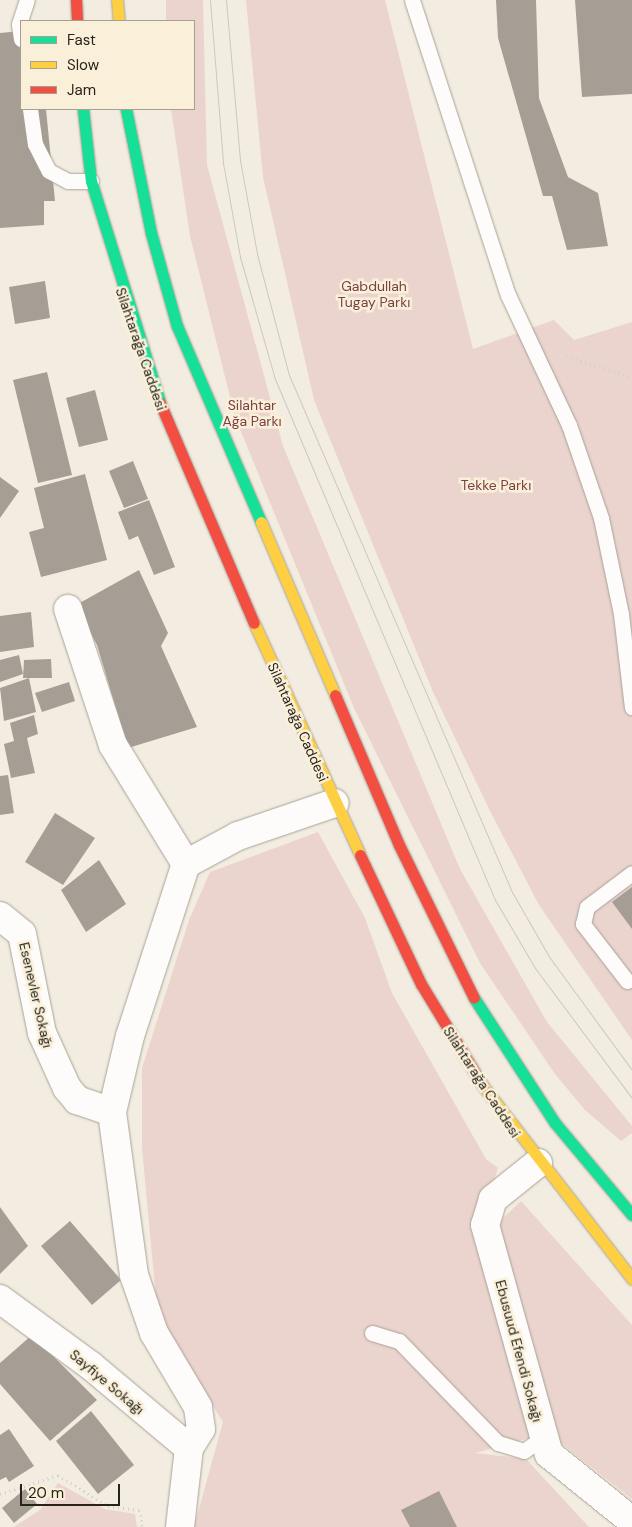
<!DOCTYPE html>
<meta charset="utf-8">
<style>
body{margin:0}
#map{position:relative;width:632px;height:1527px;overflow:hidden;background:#f3ede1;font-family:"DM Sans",sans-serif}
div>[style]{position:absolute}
.green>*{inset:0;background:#ebd3ce}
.building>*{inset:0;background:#a69d95}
.path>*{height:3px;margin-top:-1.5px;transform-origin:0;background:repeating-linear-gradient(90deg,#d2d0cc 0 1px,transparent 0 5px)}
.roads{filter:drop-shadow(0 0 1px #a7a298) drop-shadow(0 0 1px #a7a298)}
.lane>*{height:15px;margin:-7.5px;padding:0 7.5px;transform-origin:7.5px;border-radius:7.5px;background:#fdfcfa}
.street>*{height:28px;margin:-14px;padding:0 14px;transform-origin:14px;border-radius:14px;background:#fdfcfa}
.fast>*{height:11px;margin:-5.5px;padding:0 5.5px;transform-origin:5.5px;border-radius:5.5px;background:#16e098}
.slow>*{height:11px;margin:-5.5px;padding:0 5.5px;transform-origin:5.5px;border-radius:5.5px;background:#ffcf43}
.jam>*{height:11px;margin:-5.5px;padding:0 5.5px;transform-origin:5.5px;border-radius:5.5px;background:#f24e42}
.tram>*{height:1px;margin:-0.5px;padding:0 0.5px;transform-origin:0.5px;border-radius:0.5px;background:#cac8c5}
span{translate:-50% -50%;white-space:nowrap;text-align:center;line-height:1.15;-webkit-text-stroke:5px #faf0da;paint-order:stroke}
.park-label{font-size:14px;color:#7b4144}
.street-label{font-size:14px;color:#27231b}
.legend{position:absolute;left:20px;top:20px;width:175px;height:90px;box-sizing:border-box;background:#faf0da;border:1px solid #a69e8e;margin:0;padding:6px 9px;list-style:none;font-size:15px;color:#27231b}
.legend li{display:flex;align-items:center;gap:10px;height:25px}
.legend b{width:25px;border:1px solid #a69e8e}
.scale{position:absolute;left:20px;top:1484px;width:100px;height:22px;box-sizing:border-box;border:2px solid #27231b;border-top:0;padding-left:6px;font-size:15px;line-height:18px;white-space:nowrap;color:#27231b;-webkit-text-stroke:4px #faf0da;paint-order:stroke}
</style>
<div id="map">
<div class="green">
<i style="clip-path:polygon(166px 0,203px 0,207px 165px,283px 446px,460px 869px,547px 1022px,632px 1126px,632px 1133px,621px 1141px,585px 1110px,555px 1074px,480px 963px,354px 708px,235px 417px,190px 236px,171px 109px,194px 109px,194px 21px,166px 21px)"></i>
<i style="clip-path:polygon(246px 0,385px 0,473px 349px,554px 320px,574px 340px,632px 322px,632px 1040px,539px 905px,491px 813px,433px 692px,314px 400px,263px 177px)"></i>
<i style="clip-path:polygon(318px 832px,365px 918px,392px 993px,486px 1159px,498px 1168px,481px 1217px,530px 1438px,475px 1453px,526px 1459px,589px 1527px,194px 1527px,223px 1422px,165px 1329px,156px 1298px,142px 1148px,142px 1068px,189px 920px,210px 872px)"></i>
<i style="clip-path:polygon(521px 1201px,632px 1325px,632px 1499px,552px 1436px,492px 1229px)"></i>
<i style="clip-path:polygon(58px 1483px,105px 1509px,135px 1514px,137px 1527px,14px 1527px,40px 1510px)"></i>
</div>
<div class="building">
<i style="clip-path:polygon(496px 0,536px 0,539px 98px,568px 177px,598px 193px,608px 246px,567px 250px,552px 196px,543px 196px,498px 38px)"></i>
<i style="clip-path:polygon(575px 0,632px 0,632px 94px,582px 97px)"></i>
<i style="clip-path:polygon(21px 31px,21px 109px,46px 109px,55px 201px,44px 201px,44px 225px,0 228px,0 33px)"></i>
<i style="clip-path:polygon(45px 281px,50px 318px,15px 324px,9px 287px)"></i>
<i style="clip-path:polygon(47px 372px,72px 475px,38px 483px,13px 380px)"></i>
<i style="clip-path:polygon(95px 390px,108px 440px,79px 447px,66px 398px)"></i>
<i style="clip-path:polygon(133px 461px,148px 499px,124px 508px,109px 471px)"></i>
<i style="clip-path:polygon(85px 474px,107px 560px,41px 577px,29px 532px,44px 528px,34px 488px)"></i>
<i style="clip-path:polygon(0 477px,19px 491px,0 518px)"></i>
<i style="clip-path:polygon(149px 500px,175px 567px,154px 575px,138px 536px,129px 540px,118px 512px)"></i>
<i style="clip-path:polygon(139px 570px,168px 633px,161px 646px,197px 727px,128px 748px,97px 645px,76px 605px)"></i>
<i style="clip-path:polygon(31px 612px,34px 647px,0 652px,0 616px)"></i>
<i style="clip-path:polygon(19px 655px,23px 674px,0 682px,0 660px)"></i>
<i style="clip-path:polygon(51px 659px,52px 678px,23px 678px,24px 660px)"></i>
<i style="clip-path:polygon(29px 678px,36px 712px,4px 721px,0 688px)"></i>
<i style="clip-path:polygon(69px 682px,75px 701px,42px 712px,35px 693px)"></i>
<i style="clip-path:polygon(34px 715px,38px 734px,27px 738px,35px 773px,11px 778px,4px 744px,14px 741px,10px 723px)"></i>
<i style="clip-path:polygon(8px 775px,14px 813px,0 815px,0 776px)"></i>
<i style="clip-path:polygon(55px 813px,95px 838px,63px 885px,25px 862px)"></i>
<i style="clip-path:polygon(99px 860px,126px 904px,86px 932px,61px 890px)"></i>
<i style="clip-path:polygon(632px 887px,632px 929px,612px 902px)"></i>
<i style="clip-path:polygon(0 1207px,28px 1246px,0 1274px)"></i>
<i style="clip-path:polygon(70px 1221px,121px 1280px,92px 1305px,41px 1246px)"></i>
<i style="clip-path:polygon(32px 1335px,97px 1400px,50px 1441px,0 1384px,0 1363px)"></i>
<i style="clip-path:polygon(91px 1411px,134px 1465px,98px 1494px,56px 1441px)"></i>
<i style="clip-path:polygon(9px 1429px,34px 1466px,9px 1482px,6px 1477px,0 1480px,0 1435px)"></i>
<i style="clip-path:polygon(25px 1489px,37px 1504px,14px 1523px,2px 1508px)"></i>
<i style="clip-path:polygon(439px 1491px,457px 1527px,410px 1527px,401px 1510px)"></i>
</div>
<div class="path">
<i style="left:566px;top:356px;width:69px;rotate:17.7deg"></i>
<i style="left:0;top:1494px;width:61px;rotate:-18.1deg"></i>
<i style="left:58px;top:1475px;width:59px;rotate:31.8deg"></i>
<i style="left:108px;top:1506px;width:32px;rotate:7deg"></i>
<i style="left:140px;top:1510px;width:17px;rotate:83deg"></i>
</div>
<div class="roads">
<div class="lane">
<i style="left:412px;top:0;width:310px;rotate:72deg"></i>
<i style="left:508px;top:295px;width:144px;rotate:64.9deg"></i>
<i style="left:569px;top:425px;width:98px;rotate:71deg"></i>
<i style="left:601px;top:518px;width:98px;rotate:78.2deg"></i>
<i style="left:621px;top:614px;width:94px;rotate:83.3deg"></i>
<i style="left:21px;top:39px;width:15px;rotate:-98deg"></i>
<i style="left:19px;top:24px;width:25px;rotate:-72deg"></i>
<i style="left:30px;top:109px;width:35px;rotate:82deg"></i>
<i style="left:35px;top:144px;width:30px;rotate:63deg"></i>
<i style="left:49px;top:171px;width:21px;rotate:28deg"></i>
<i style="left:68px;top:181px;width:23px"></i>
<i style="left:627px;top:981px;width:72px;rotate:-127.7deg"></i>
<i style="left:583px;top:924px;width:17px;rotate:-77deg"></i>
<i style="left:587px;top:907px;width:56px;rotate:-37.1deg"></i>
<i style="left:372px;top:1333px;width:28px;rotate:17deg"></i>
<i style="left:399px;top:1341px;width:142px;rotate:45.9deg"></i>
<i style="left:498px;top:1443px;width:27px;rotate:17deg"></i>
<i style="left:524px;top:1451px;width:24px;rotate:-36deg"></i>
</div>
<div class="street">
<i style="left:68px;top:609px;width:143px;rotate:71.7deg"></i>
<i style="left:113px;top:745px;width:140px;rotate:58.5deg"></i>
<i style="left:0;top:916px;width:28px;rotate:39deg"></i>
<i style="left:22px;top:934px;width:101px;rotate:78.6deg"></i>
<i style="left:42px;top:1033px;width:60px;rotate:65.6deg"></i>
<i style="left:67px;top:1088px;width:16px;rotate:50deg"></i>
<i style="left:77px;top:1100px;width:37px;rotate:19deg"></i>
<i style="left:538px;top:1163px;width:58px;rotate:141.3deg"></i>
<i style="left:493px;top:1199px;width:27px;rotate:107deg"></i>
<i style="left:485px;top:1225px;width:238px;rotate:74.4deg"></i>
<i style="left:549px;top:1454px;width:107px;rotate:38.9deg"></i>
<i style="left:0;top:1299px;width:112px;rotate:36.3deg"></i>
<i style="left:90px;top:1365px;width:129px;rotate:40deg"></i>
<i style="left:180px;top:1527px;width:80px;rotate:-83.5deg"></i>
<i style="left:189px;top:1448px;width:22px;rotate:-58deg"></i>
<i style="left:201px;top:1429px;width:22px;rotate:-98deg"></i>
<i style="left:198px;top:1407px;width:86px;rotate:-120.7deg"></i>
<i style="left:154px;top:1333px;width:61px;rotate:-109deg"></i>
<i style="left:134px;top:1275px;width:164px;rotate:-97.7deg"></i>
<i style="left:112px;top:1112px;width:78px;rotate:-76.7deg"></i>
<i style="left:130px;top:1036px;width:181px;rotate:-72deg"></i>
<i style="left:186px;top:864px;width:59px;rotate:-28.3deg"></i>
<i style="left:238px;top:836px;width:102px;rotate:-18.8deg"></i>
</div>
<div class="fast">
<i style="left:83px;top:109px;width:72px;rotate:83.7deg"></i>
<i style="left:91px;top:181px;width:232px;rotate:72.7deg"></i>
<i style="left:126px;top:109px;width:126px;rotate:78.6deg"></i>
<i style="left:151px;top:233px;width:97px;rotate:74.4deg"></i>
<i style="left:177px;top:326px;width:213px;rotate:66.8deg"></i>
<i style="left:474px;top:998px;width:149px;rotate:57.1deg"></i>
<i style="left:555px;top:1123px;width:120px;rotate:50.1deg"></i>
</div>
<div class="slow">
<i style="left:117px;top:0;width:21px;rotate:85deg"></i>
<i style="left:261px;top:522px;width:188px;rotate:66.8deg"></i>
<i style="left:254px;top:623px;width:255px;rotate:65.4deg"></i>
<i style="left:483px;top:1086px;width:244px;rotate:52.3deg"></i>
</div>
<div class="jam">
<i style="left:76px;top:0;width:21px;rotate:87deg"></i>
<i style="left:160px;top:403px;width:239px;rotate:66.9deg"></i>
<i style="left:335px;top:695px;width:163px;rotate:66.9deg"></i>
<i style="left:399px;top:845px;width:170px;rotate:63.9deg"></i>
<i style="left:360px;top:855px;width:143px;rotate:64.7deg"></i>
<i style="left:421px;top:984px;width:119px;rotate:58.7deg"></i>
</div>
</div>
<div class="tram">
<i style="left:210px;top:0;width:164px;rotate:85.4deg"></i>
<i style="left:223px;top:163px;width:96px;rotate:79.7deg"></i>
<i style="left:240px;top:257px;width:127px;rotate:74deg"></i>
<i style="left:275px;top:379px;width:566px;rotate:67.11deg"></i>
<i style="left:495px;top:900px;width:79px;rotate:59.5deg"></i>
<i style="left:535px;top:968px;width:162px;rotate:53.3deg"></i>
<i style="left:226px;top:0;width:161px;rotate:85deg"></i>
<i style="left:240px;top:160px;width:96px;rotate:79.7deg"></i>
<i style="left:257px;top:254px;width:125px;rotate:75.2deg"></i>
<i style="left:289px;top:375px;width:563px;rotate:66.67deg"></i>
<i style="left:512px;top:892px;width:76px;rotate:60.1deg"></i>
<i style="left:550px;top:958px;width:139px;rotate:53.8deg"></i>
</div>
<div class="park-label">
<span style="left:374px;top:294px">Gabdullah<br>Tugay Parkı</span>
<span style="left:252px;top:413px">Silahtar<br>Ağa Parkı</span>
<span style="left:496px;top:485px">Tekke Parkı</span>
</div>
<div class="street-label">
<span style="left:141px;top:349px;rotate:71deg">Silahtarağa Caddesi</span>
<span style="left:298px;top:722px;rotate:66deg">Silahtarağa Caddesi</span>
<span style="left:36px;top:995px;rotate:77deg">Esenevler Sokağı</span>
<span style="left:482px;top:1082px;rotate:57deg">Silahtarağa Caddesi</span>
<span style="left:519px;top:1351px;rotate:75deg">Ebusuud Efendi Sokağı</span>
<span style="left:107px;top:1382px;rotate:40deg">Sayfiye Sokağı</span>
</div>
<ul class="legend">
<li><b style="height:6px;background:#16e098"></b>Fast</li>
<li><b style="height:6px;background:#ffcf43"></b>Slow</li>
<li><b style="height:6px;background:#f24e42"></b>Jam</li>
</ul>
<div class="scale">20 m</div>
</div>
